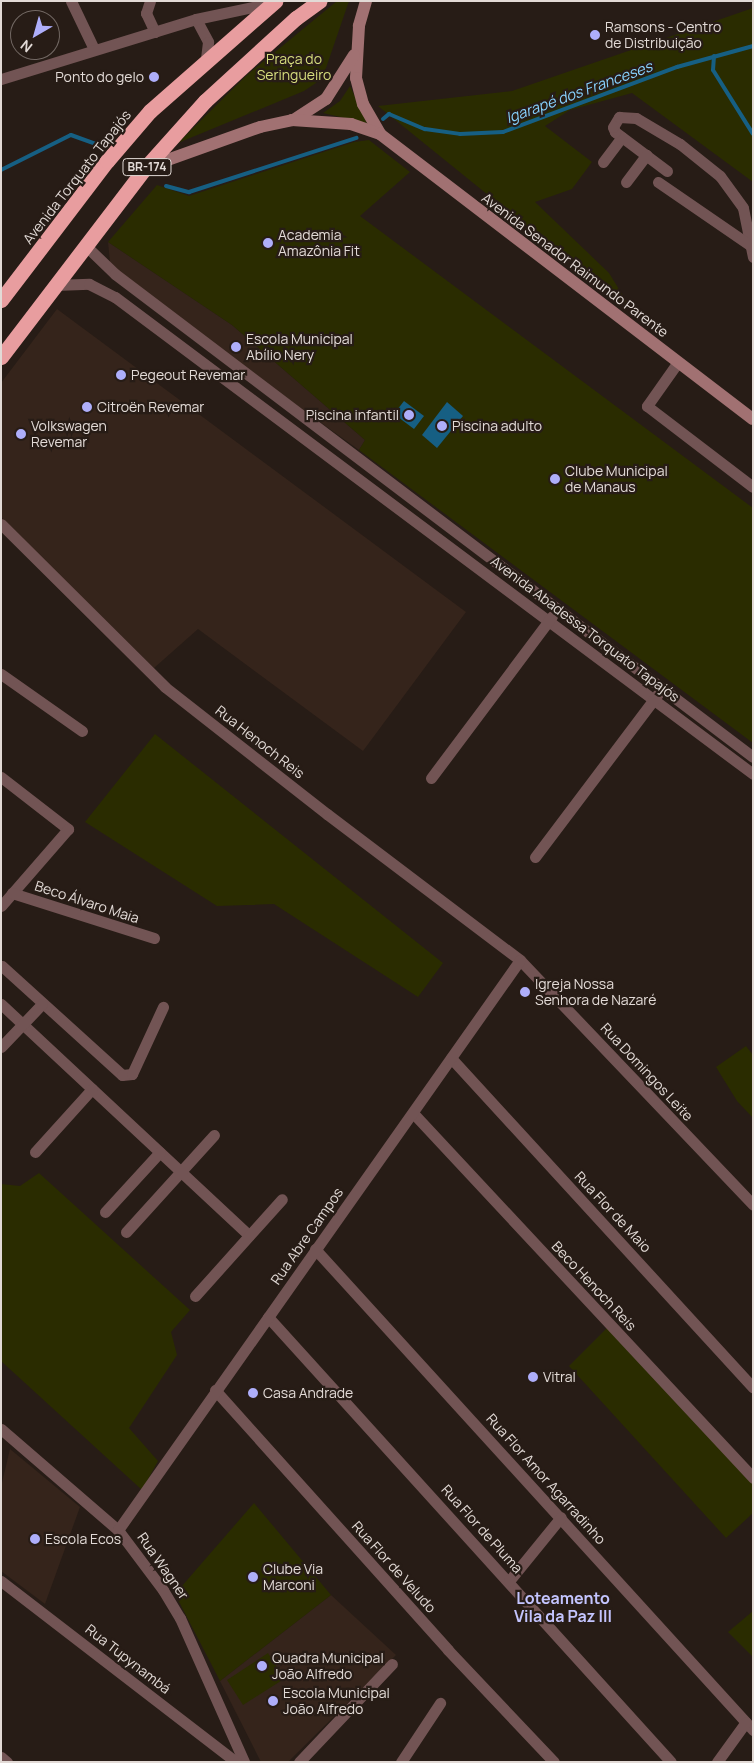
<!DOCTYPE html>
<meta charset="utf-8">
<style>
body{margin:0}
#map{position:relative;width:754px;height:1763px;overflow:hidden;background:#271c16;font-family:Manrope,sans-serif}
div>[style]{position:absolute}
.built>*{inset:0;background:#35241b}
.green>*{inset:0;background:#2a2c00}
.water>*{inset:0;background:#165f83}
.stream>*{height:4px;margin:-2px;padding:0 2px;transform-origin:2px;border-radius:2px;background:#165f83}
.street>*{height:11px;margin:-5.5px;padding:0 5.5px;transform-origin:5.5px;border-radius:5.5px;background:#725454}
.secondary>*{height:12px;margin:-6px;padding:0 6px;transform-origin:6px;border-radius:6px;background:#a17172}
.highway>*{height:15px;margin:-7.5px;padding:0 7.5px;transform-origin:7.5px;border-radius:7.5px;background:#e89d9f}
.dots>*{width:14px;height:14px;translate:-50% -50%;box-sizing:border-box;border:2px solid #271c16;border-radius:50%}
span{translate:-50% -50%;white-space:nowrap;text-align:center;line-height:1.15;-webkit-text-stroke:4.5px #271c16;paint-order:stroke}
.shield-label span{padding:1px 4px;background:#271c16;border:1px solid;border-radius:4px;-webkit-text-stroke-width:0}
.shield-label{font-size:12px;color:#e2dad6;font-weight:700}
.poi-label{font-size:14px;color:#e2dad6}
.left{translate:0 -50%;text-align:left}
.right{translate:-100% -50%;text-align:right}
.park-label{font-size:14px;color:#d6dd7e}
.street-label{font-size:14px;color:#e2dad6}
.water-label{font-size:15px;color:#88d2fe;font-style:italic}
.quarter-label{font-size:16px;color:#c3c4fe;font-weight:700}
.frame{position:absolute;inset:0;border:2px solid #e2dad6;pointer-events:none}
.north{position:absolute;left:10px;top:10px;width:50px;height:50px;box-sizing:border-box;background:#271c16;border:1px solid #726863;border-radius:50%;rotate:218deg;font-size:14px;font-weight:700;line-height:20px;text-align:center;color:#e2dad6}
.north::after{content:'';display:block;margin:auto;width:18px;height:22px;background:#aeaefa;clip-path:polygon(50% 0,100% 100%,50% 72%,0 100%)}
</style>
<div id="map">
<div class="built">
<i style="clip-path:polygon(108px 242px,232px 325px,365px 440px,359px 450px,111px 272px)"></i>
<i style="clip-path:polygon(57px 309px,466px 612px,363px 751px,198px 629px,154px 668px,1px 517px,1px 383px)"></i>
<i style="clip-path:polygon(10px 1449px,80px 1507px,45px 1604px,1px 1571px,1px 1487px)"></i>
<i style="clip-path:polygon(331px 1595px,396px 1655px,288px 1762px,261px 1762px,220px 1681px)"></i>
</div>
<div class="green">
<i style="clip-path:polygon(337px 1px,349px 1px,326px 68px,316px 83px,304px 91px,178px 143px,247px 75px)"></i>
<i style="clip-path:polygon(753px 8px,753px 182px,632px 93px,570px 110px,545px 126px,592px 162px,572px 189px,535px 202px,609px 273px,633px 312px,378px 106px,512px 91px)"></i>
<i style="clip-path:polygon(350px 86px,367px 123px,323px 113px,340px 101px)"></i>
<i style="clip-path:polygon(369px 140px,410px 172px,360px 216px,753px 508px,753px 743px,359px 450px,365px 440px,232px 325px,108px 242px,157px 185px,189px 196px,354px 142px)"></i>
<i style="clip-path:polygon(155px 734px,443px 963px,418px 997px,274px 904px,217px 906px,85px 822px)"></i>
<i style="clip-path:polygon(746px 1046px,753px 1055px,753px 1118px,737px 1101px,716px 1067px)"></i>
<i style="clip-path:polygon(39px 1173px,190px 1310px,171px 1332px,177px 1355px,129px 1428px,158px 1461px,142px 1490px,1px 1361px,1px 1184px,20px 1186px)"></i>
<i style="clip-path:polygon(608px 1327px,753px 1482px,753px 1513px,726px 1538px,569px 1366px)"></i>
<i style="clip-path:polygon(254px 1503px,331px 1595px,220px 1681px,175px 1594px)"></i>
<i style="clip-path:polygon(753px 1611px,753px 1657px,728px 1632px)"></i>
<i style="clip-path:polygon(268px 1653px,284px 1679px,243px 1705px,227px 1680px)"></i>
</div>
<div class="water">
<i style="clip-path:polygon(404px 401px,424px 416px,414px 429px,394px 414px)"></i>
<i style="clip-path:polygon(447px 402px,463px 416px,437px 448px,422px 435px)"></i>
</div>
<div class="stream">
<i style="left:714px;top:56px;width:14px;rotate:94deg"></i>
<i style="left:713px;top:70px;width:75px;rotate:58deg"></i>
<i style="left:383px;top:119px;width:8px;rotate:-40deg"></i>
<i style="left:389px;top:114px;width:39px;rotate:23deg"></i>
<i style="left:425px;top:129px;width:35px;rotate:8deg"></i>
<i style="left:460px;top:134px;width:43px;rotate:-2.7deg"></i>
<i style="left:503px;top:132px;width:186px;rotate:-20.5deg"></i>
<i style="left:677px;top:67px;width:79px;rotate:-15.4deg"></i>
<i style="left:1px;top:170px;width:78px;rotate:-26.6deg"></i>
<i style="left:71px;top:135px;width:35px;rotate:20deg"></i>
<i style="left:166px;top:186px;width:24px;rotate:15deg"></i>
<i style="left:189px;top:192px;width:176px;rotate:-17.9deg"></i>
</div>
<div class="street">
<i style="left:71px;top:1px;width:53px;rotate:64.4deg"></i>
<i style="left:150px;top:1px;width:13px;rotate:108deg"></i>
<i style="left:146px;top:13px;width:21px;rotate:65deg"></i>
<i style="left:196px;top:19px;width:26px;rotate:62deg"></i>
<i style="left:208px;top:42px;width:17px;rotate:97deg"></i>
<i style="left:1px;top:79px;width:204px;rotate:-17.1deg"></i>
<i style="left:196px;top:19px;width:77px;rotate:-12deg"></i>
<i style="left:603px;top:162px;width:31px;rotate:-53deg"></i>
<i style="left:667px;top:171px;width:65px;rotate:-143.1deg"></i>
<i style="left:615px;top:132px;width:5px;rotate:-112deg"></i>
<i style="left:613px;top:127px;width:12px;rotate:-59deg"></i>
<i style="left:619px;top:117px;width:17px;rotate:3deg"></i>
<i style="left:636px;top:118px;width:51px;rotate:30.6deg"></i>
<i style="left:680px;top:144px;width:51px;rotate:38.7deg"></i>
<i style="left:720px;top:176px;width:39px;rotate:54deg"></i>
<i style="left:743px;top:208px;width:50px;rotate:78.5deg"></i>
<i style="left:626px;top:182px;width:34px;rotate:-53deg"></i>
<i style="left:658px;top:182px;width:113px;rotate:34.5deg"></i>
<i style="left:86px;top:246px;width:40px;rotate:44deg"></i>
<i style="left:115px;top:274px;width:800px;rotate:37.13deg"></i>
<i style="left:55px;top:285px;width:34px;rotate:-2deg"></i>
<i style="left:89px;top:284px;width:29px;rotate:27deg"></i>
<i style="left:115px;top:297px;width:797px;rotate:36.78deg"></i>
<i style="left:678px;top:362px;width:54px;rotate:125.2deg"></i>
<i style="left:647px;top:406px;width:133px;rotate:37.4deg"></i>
<i style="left:1px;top:524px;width:231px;rotate:44.8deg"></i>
<i style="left:165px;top:687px;width:206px;rotate:38.1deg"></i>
<i style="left:327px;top:814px;width:242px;rotate:37.1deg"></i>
<i style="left:520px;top:960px;width:338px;rotate:46.4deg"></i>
<i style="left:1px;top:674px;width:99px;rotate:35.1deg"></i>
<i style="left:1px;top:777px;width:85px;rotate:37.8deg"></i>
<i style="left:68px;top:829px;width:102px;rotate:131deg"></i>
<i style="left:431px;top:778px;width:202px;rotate:-53.2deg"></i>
<i style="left:535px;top:857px;width:204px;rotate:-53deg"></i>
<i style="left:12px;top:893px;width:149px;rotate:17.6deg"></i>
<i style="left:2px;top:966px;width:162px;rotate:42.2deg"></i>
<i style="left:122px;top:1075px;width:10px;rotate:-6deg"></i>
<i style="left:132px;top:1074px;width:74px;rotate:-65.2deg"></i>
<i style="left:1px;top:1004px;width:339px;rotate:43deg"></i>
<i style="left:1px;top:1047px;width:59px;rotate:-46.4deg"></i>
<i style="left:451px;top:1058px;width:447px;rotate:47.5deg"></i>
<i style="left:413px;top:1113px;width:499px;rotate:47deg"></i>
<i style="left:35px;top:1152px;width:85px;rotate:-47.9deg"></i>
<i style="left:105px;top:1212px;width:81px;rotate:-47.5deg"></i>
<i style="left:126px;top:1232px;width:131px;rotate:-47.8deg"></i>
<i style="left:315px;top:1249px;width:651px;rotate:47.68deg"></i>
<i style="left:195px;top:1296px;width:130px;rotate:-48.1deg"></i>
<i style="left:268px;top:1317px;width:600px;rotate:47.84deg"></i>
<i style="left:215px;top:1390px;width:349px;rotate:48.1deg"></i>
<i style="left:448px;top:1650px;width:154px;rotate:46.6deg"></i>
<i style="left:1px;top:1429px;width:155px;rotate:40.8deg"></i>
<i style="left:118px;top:1530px;width:75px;rotate:53.1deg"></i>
<i style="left:163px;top:1590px;width:33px;rotate:59deg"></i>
<i style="left:180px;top:1618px;width:158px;rotate:66deg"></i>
<i style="left:118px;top:1530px;width:697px;rotate:-54.81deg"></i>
<i style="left:1px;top:1581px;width:297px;rotate:37.6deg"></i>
<i style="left:509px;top:1581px;width:82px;rotate:-50.9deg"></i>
<i style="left:1px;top:1757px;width:8px;rotate:40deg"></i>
<i style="left:299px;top:1762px;width:135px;rotate:-46.5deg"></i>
<i style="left:401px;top:1762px;width:71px;rotate:-56.5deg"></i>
<i style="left:717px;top:1762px;width:49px;rotate:-54.1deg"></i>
</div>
<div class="secondary">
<i style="left:366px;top:1px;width:26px;rotate:106deg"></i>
<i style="left:359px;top:26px;width:52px;rotate:93.3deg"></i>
<i style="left:356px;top:78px;width:27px;rotate:75deg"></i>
<i style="left:363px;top:104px;width:34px;rotate:60deg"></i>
<i style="left:295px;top:119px;width:37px;rotate:-33deg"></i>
<i style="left:326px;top:99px;width:52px;rotate:-57.5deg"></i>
<i style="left:145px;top:168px;width:122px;rotate:-19.6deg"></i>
<i style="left:260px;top:127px;width:33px;rotate:-12deg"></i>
<i style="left:292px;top:120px;width:59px;rotate:3.9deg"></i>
<i style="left:351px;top:124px;width:31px;rotate:19deg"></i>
<i style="left:380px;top:134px;width:469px;rotate:37.4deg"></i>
</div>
<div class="highway">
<i style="left:1px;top:300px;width:175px;rotate:-52.7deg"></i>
<i style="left:107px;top:161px;width:66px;rotate:-49.3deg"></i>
<i style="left:150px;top:111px;width:167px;rotate:-41.3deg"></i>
<i style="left:1px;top:357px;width:238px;rotate:-52.7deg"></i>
<i style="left:145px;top:168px;width:90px;rotate:-48.2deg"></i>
<i style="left:205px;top:101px;width:123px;rotate:-42.4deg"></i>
<i style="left:296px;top:18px;width:29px;rotate:-36deg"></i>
</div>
<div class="dots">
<i style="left:595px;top:35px;background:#aeaefa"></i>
<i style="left:154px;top:77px;background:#aeaefa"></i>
<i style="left:268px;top:243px;background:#aeaefa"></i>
<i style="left:236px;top:347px;background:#aeaefa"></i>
<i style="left:121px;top:375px;background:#aeaefa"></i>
<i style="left:87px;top:407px;background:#aeaefa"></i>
<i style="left:409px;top:415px;background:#aeaefa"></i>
<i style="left:442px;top:426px;background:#aeaefa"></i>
<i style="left:21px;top:434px;background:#aeaefa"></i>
<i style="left:555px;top:479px;background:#aeaefa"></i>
<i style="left:525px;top:992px;background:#aeaefa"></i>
<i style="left:533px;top:1377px;background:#aeaefa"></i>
<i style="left:253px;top:1393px;background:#aeaefa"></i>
<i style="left:35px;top:1539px;background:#aeaefa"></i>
<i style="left:253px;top:1577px;background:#aeaefa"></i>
<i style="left:262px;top:1666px;background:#aeaefa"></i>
<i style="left:273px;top:1701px;background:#aeaefa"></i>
</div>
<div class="shield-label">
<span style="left:147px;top:167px">BR-174</span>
</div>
<div class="poi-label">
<span class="left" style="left:605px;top:35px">Ramsons - Centro<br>de Distribuição</span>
<span class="right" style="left:144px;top:77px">Ponto do gelo</span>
<span class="left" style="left:278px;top:243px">Academia<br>Amazônia Fit</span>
<span class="left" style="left:246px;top:347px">Escola Municipal<br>Abílio Nery</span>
<span class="left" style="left:131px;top:375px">Pegeout Revemar</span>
<span class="left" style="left:97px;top:407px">Citroën Revemar</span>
<span class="right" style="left:399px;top:415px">Piscina infantil</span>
<span class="left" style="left:31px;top:434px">Volkswagen<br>Revemar</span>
<span class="left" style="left:452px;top:426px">Piscina adulto</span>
<span class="left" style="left:565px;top:479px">Clube Municipal<br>de Manaus</span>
<span class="left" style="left:535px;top:992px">Igreja Nossa<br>Senhora de Nazaré</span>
<span class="left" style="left:543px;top:1377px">Vitral</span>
<span class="left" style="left:263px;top:1393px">Casa Andrade</span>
<span class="left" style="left:45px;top:1539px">Escola Ecos</span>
<span class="left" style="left:263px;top:1577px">Clube Via<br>Marconi</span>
<span class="left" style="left:272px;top:1666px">Quadra Municipal<br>João Alfredo</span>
<span class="left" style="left:283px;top:1701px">Escola Municipal<br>João Alfredo</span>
</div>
<div class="park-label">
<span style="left:294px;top:67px">Praça do<br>Seringueiro</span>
</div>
<div class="street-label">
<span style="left:77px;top:177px;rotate:-52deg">Avenida Torquato Tapajós</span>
<span style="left:575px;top:265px;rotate:37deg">Avenida Senador Raimundo Parente</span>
<span style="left:585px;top:629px;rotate:37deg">Avenida Abadessa Torquato Tapajós</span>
<span style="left:260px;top:742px;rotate:38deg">Rua Henoch Reis</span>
<span style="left:87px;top:902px;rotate:18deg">Beco Álvaro Maia</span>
<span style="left:647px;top:1072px;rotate:47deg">Rua Domingos Leite</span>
<span style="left:613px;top:1212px;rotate:47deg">Rua Flor de Maio</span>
<span style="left:307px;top:1236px;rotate:-55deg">Rua Abre Campos</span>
<span style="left:594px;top:1286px;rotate:47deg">Beco Henoch Reis</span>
<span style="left:546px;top:1479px;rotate:48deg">Rua Flor Amor Agarradinho</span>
<span style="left:482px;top:1529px;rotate:48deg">Rua Flor de Pluma</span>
<span style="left:163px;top:1566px;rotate:55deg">Rua Wagner</span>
<span style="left:394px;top:1567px;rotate:48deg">Rua Flor de Veludo</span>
<span style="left:128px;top:1659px;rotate:38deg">Rua Tupynambá</span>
</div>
<div class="water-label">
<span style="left:579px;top:92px;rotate:-20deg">Igarapé dos Franceses</span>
</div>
<div class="quarter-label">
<span style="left:563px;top:1607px">Loteamento<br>Vila da Paz III</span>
</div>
<div class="frame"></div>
<div class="north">N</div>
</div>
